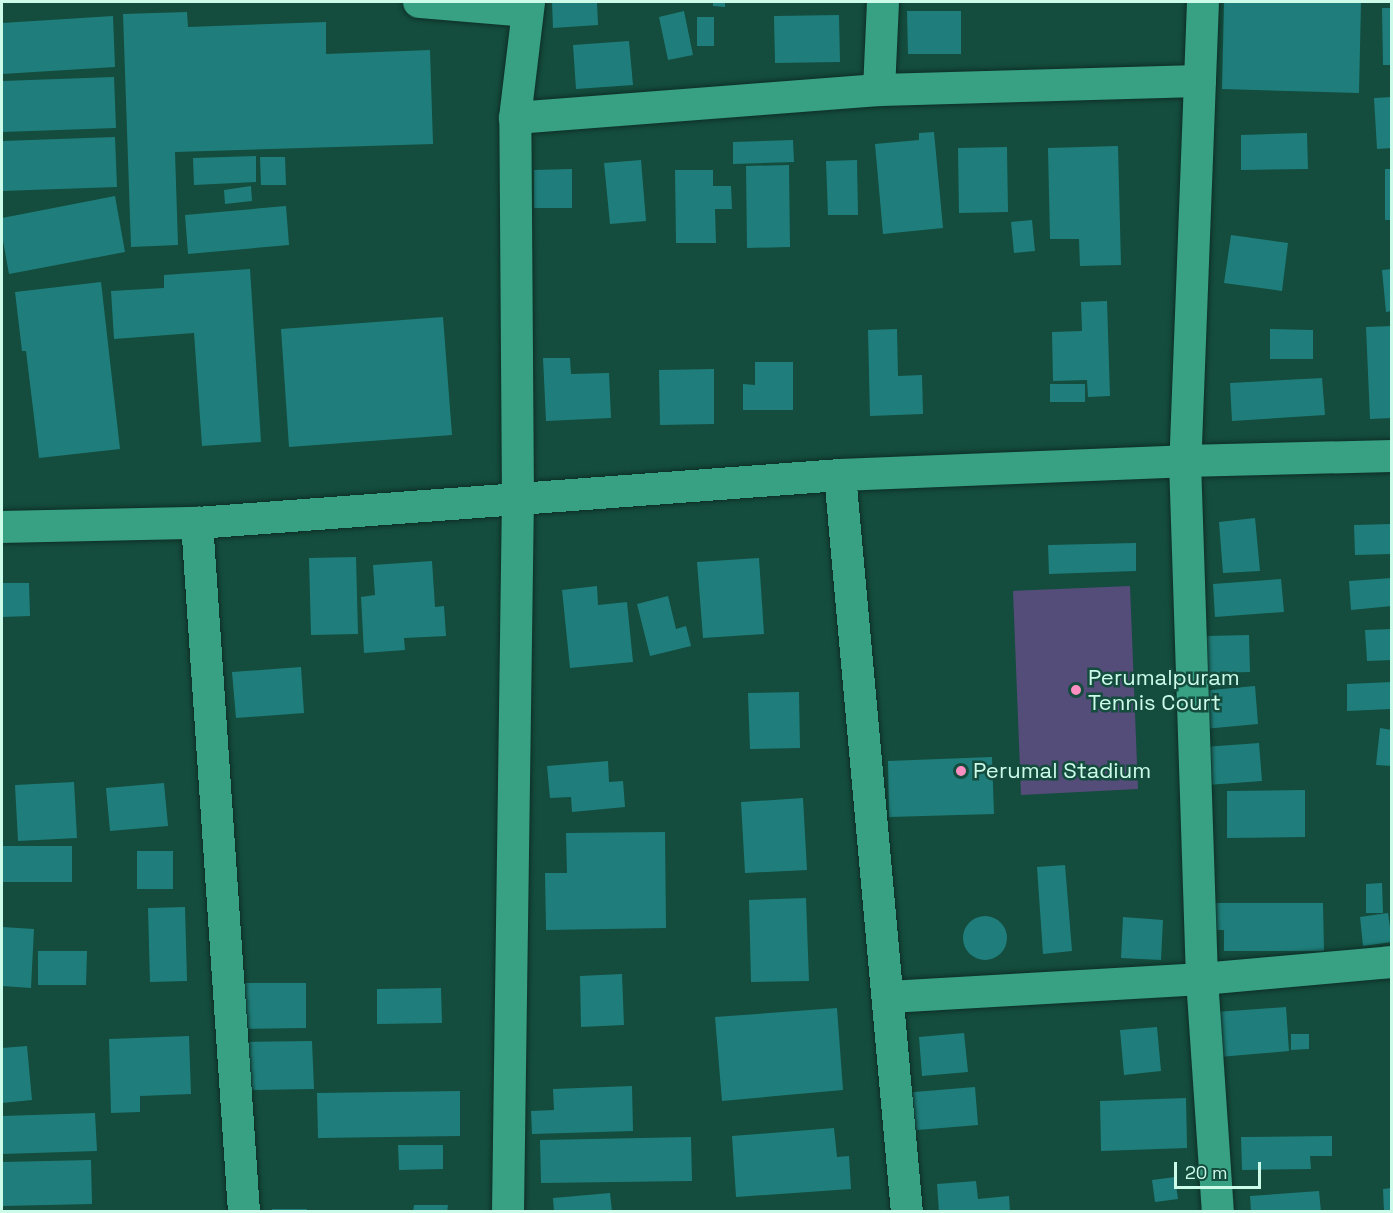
<!DOCTYPE html>
<style>
body{margin:0}
#map{position:relative;width:1393px;height:1213px;overflow:hidden;background:#144c3d;font-family:"Space Grotesk",sans-serif}
div>[style]{position:absolute}
.green>*{inset:0;background:#544c79}
.building>*{inset:0;background:#1f7e7b}
.round{border-radius:50%}
.roads{filter:drop-shadow(0 0 2px #0e2e25) drop-shadow(0 0 2px #0e2e25)}
.minor>*{height:32px;margin:-16px;padding:0 16px;transform-origin:16px;border-radius:16px;background:#38a184}
.dots>*{width:16px;height:16px;translate:-50% -50%;box-sizing:border-box;border:3px solid #144c3d;border-radius:50%}
span{translate:-50% -50%;white-space:nowrap;text-align:center;line-height:1.15;-webkit-text-stroke:5px #144c3d;paint-order:stroke}
.poi-label{font-size:22px;color:#ccfbea}
.left{translate:0 -50%;text-align:left}
.frame{position:absolute;inset:0;border:3px solid #ccfbea;pointer-events:none}
.scale{position:absolute;left:1174px;top:1162px;width:87px;height:27px;box-sizing:border-box;border:3px solid #ccfbea;border-top:0;padding-left:8px;font-size:18px;line-height:21px;white-space:nowrap;color:#ccfbea;-webkit-text-stroke:4px #144c3d;paint-order:stroke}
</style>
<div id="map">
<div class="green">
<i style="clip-path:polygon(1130px 586px,1138px 789px,1021px 795px,1013px 591px)"></i>
</div>
<div class="building">
<i style="clip-path:polygon(552px 2px,597px 2px,598px 25px,553px 28px)"></i>
<i style="clip-path:polygon(713px 2px,725px 2px,725px 7px,713px 6px)"></i>
<i style="clip-path:polygon(1224px 2px,1361px 2px,1359px 93px,1222px 89px)"></i>
<i style="clip-path:polygon(1382px 8px,1392px 8px,1392px 65px,1383px 65px)"></i>
<i style="clip-path:polygon(684px 11px,693px 55px,668px 60px,659px 17px)"></i>
<i style="clip-path:polygon(907px 11px,961px 11px,961px 54px,908px 54px)"></i>
<i style="clip-path:polygon(187px 12px,188px 27px,326px 22px,326px 54px,430px 50px,433px 144px,175px 152px,178px 245px,131px 247px,123px 14px)"></i>
<i style="clip-path:polygon(839px 15px,840px 62px,775px 63px,774px 16px)"></i>
<i style="clip-path:polygon(113px 16px,115px 67px,2px 74px,2px 23px)"></i>
<i style="clip-path:polygon(697px 17px,714px 17px,714px 46px,697px 46px)"></i>
<i style="clip-path:polygon(629px 41px,633px 85px,576px 89px,573px 45px)"></i>
<i style="clip-path:polygon(114px 77px,116px 128px,2px 132px,2px 81px)"></i>
<i style="clip-path:polygon(1392px 97px,1392px 148px,1377px 149px,1374px 98px)"></i>
<i style="clip-path:polygon(934px 132px,943px 228px,883px 234px,875px 144px,919px 140px,919px 133px)"></i>
<i style="clip-path:polygon(1307px 133px,1308px 169px,1241px 170px,1241px 135px)"></i>
<i style="clip-path:polygon(115px 137px,117px 187px,2px 191px,2px 141px)"></i>
<i style="clip-path:polygon(793px 140px,794px 162px,733px 164px,733px 142px)"></i>
<i style="clip-path:polygon(1118px 146px,1121px 265px,1080px 266px,1079px 239px,1050px 239px,1048px 148px)"></i>
<i style="clip-path:polygon(1007px 147px,1008px 212px,959px 213px,958px 148px)"></i>
<i style="clip-path:polygon(256px 156px,256px 182px,194px 185px,193px 158px)"></i>
<i style="clip-path:polygon(260px 157px,285px 157px,286px 185px,261px 185px)"></i>
<i style="clip-path:polygon(641px 160px,646px 221px,610px 224px,604px 163px)"></i>
<i style="clip-path:polygon(857px 160px,858px 215px,828px 215px,826px 161px)"></i>
<i style="clip-path:polygon(789px 165px,790px 247px,747px 248px,746px 166px)"></i>
<i style="clip-path:polygon(572px 169px,572px 208px,534px 208px,534px 170px)"></i>
<i style="clip-path:polygon(1385px 169px,1392px 169px,1392px 220px,1385px 220px)"></i>
<i style="clip-path:polygon(675px 170px,713px 170px,713px 186px,731px 186px,732px 209px,715px 209px,716px 243px,676px 243px)"></i>
<i style="clip-path:polygon(251px 186px,252px 201px,225px 204px,224px 190px)"></i>
<i style="clip-path:polygon(115px 196px,125px 252px,9px 274px,2px 235px,2px 218px)"></i>
<i style="clip-path:polygon(286px 206px,289px 245px,188px 254px,185px 215px)"></i>
<i style="clip-path:polygon(1032px 220px,1035px 251px,1014px 253px,1011px 222px)"></i>
<i style="clip-path:polygon(1231px 235px,1288px 243px,1282px 291px,1224px 283px)"></i>
<i style="clip-path:polygon(250px 269px,261px 442px,202px 446px,194px 333px,114px 339px,111px 291px,164px 288px,164px 275px)"></i>
<i style="clip-path:polygon(1392px 269px,1392px 311px,1386px 312px,1382px 270px)"></i>
<i style="clip-path:polygon(101px 282px,120px 449px,39px 458px,26px 351px,22px 351px,15px 292px)"></i>
<i style="clip-path:polygon(1107px 301px,1110px 396px,1088px 397px,1087px 380px,1053px 381px,1052px 332px,1082px 331px,1081px 302px)"></i>
<i style="clip-path:polygon(443px 317px,452px 435px,289px 447px,281px 329px)"></i>
<i style="clip-path:polygon(1392px 326px,1392px 418px,1370px 419px,1366px 327px)"></i>
<i style="clip-path:polygon(897px 329px,898px 376px,922px 375px,923px 414px,870px 416px,868px 330px)"></i>
<i style="clip-path:polygon(1270px 329px,1313px 330px,1313px 359px,1270px 359px)"></i>
<i style="clip-path:polygon(543px 358px,570px 358px,571px 374px,609px 373px,611px 418px,546px 421px)"></i>
<i style="clip-path:polygon(755px 362px,793px 362px,793px 410px,743px 410px,743px 384px,755px 385px)"></i>
<i style="clip-path:polygon(714px 369px,714px 424px,660px 425px,659px 370px)"></i>
<i style="clip-path:polygon(1322px 378px,1325px 415px,1232px 421px,1230px 383px)"></i>
<i style="clip-path:polygon(1050px 384px,1085px 384px,1085px 402px,1050px 402px)"></i>
<i style="clip-path:polygon(1255px 518px,1260px 571px,1223px 573px,1219px 522px)"></i>
<i style="clip-path:polygon(1392px 524px,1392px 554px,1355px 555px,1354px 525px)"></i>
<i style="clip-path:polygon(1136px 543px,1136px 571px,1049px 574px,1048px 545px)"></i>
<i style="clip-path:polygon(356px 557px,358px 634px,311px 635px,309px 558px)"></i>
<i style="clip-path:polygon(759px 558px,764px 634px,703px 638px,697px 562px)"></i>
<i style="clip-path:polygon(432px 561px,435px 607px,444px 606px,446px 636px,404px 638px,405px 650px,364px 653px,361px 597px,375px 595px,373px 565px)"></i>
<i style="clip-path:polygon(1392px 578px,1392px 606px,1351px 610px,1349px 581px)"></i>
<i style="clip-path:polygon(1281px 579px,1284px 612px,1215px 617px,1213px 584px)"></i>
<i style="clip-path:polygon(2px 583px,29px 583px,30px 616px,2px 617px)"></i>
<i style="clip-path:polygon(597px 586px,598px 605px,627px 602px,633px 662px,570px 668px,562px 590px)"></i>
<i style="clip-path:polygon(668px 596px,676px 629px,686px 626px,691px 646px,650px 656px,637px 604px)"></i>
<i style="clip-path:polygon(1392px 629px,1392px 660px,1367px 661px,1365px 630px)"></i>
<i style="clip-path:polygon(1249px 635px,1250px 672px,1207px 673px,1206px 636px)"></i>
<i style="clip-path:polygon(301px 667px,304px 713px,236px 718px,232px 672px)"></i>
<i style="clip-path:polygon(1392px 682px,1392px 709px,1347px 711px,1347px 684px)"></i>
<i style="clip-path:polygon(1255px 686px,1258px 724px,1204px 729px,1200px 691px)"></i>
<i style="clip-path:polygon(799px 692px,800px 748px,750px 749px,748px 693px)"></i>
<i style="clip-path:polygon(1380px 728px,1392px 730px,1392px 766px,1376px 765px)"></i>
<i style="clip-path:polygon(1259px 743px,1262px 781px,1207px 785px,1204px 747px)"></i>
<i style="clip-path:polygon(992px 757px,994px 814px,889px 817px,888px 761px)"></i>
<i style="clip-path:polygon(608px 761px,609px 782px,623px 781px,625px 807px,572px 812px,571px 797px,550px 798px,547px 766px)"></i>
<i style="clip-path:polygon(74px 782px,77px 838px,18px 841px,15px 785px)"></i>
<i style="clip-path:polygon(164px 783px,168px 826px,110px 831px,106px 788px)"></i>
<i style="clip-path:polygon(1305px 790px,1305px 837px,1227px 838px,1227px 791px)"></i>
<i style="clip-path:polygon(803px 798px,807px 870px,745px 873px,741px 802px)"></i>
<i style="clip-path:polygon(665px 832px,666px 928px,546px 930px,545px 873px,567px 873px,566px 833px)"></i>
<i style="clip-path:polygon(2px 846px,72px 846px,72px 882px,3px 882px)"></i>
<i style="clip-path:polygon(137px 851px,173px 851px,173px 889px,137px 889px)"></i>
<i style="clip-path:polygon(1065px 865px,1072px 951px,1043px 954px,1037px 867px)"></i>
<i style="clip-path:polygon(1382px 883px,1383px 913px,1366px 913px,1366px 884px)"></i>
<i style="clip-path:polygon(806px 898px,809px 981px,751px 982px,749px 900px)"></i>
<i style="clip-path:polygon(1210px 903px,1323px 903px,1324px 951px,1224px 951px,1224px 930px,1210px 930px)"></i>
<i style="clip-path:polygon(185px 907px,187px 981px,150px 982px,148px 908px)"></i>
<i style="clip-path:polygon(1388px 913px,1392px 942px,1363px 946px,1360px 917px)"></i>
<i class="round" style="left:963px;top:916px;width:44px;height:44px"></i>
<i style="clip-path:polygon(1123px 917px,1163px 920px,1161px 960px,1121px 958px)"></i>
<i style="clip-path:polygon(2px 927px,34px 929px,31px 988px,2px 986px)"></i>
<i style="clip-path:polygon(38px 951px,87px 951px,86px 985px,38px 985px)"></i>
<i style="clip-path:polygon(622px 974px,624px 1025px,581px 1027px,580px 976px)"></i>
<i style="clip-path:polygon(238px 983px,306px 983px,306px 1028px,239px 1029px)"></i>
<i style="clip-path:polygon(441px 988px,442px 1023px,377px 1024px,377px 989px)"></i>
<i style="clip-path:polygon(1286px 1007px,1289px 1051px,1219px 1057px,1215px 1012px)"></i>
<i style="clip-path:polygon(837px 1008px,843px 1090px,722px 1101px,715px 1017px)"></i>
<i style="clip-path:polygon(1157px 1027px,1161px 1071px,1124px 1075px,1120px 1030px)"></i>
<i style="clip-path:polygon(964px 1033px,968px 1072px,922px 1076px,919px 1037px)"></i>
<i style="clip-path:polygon(1291px 1034px,1309px 1034px,1309px 1049px,1291px 1050px)"></i>
<i style="clip-path:polygon(189px 1036px,191px 1094px,140px 1096px,140px 1112px,111px 1113px,109px 1039px)"></i>
<i style="clip-path:polygon(312px 1041px,314px 1089px,246px 1090px,245px 1042px)"></i>
<i style="clip-path:polygon(27px 1046px,32px 1100px,2px 1103px,2px 1048px)"></i>
<i style="clip-path:polygon(632px 1086px,633px 1131px,532px 1134px,531px 1111px,554px 1110px,553px 1089px)"></i>
<i style="clip-path:polygon(975px 1087px,978px 1125px,905px 1131px,902px 1093px)"></i>
<i style="clip-path:polygon(460px 1091px,460px 1136px,318px 1138px,317px 1093px)"></i>
<i style="clip-path:polygon(1186px 1098px,1187px 1148px,1101px 1151px,1100px 1101px)"></i>
<i style="clip-path:polygon(95px 1113px,97px 1151px,2px 1154px,2px 1116px)"></i>
<i style="clip-path:polygon(834px 1128px,837px 1157px,849px 1156px,851px 1189px,736px 1197px,732px 1136px)"></i>
<i style="clip-path:polygon(1332px 1136px,1332px 1156px,1310px 1156px,1311px 1169px,1242px 1170px,1241px 1137px)"></i>
<i style="clip-path:polygon(691px 1137px,692px 1181px,541px 1183px,540px 1140px)"></i>
<i style="clip-path:polygon(398px 1145px,443px 1145px,443px 1169px,399px 1170px)"></i>
<i style="clip-path:polygon(91px 1160px,92px 1204px,2px 1206px,2px 1162px)"></i>
<i style="clip-path:polygon(1175px 1177px,1178px 1199px,1155px 1202px,1152px 1180px)"></i>
<i style="clip-path:polygon(976px 1181px,978px 1199px,1009px 1196px,1010px 1212px,939px 1212px,937px 1184px)"></i>
<i style="clip-path:polygon(1392px 1188px,1392px 1212px,1384px 1212px,1383px 1189px)"></i>
<i style="clip-path:polygon(1319px 1191px,1321px 1212px,1251px 1212px,1250px 1196px)"></i>
<i style="clip-path:polygon(610px 1193px,612px 1212px,554px 1212px,553px 1198px)"></i>
<i style="clip-path:polygon(414px 1205px,448px 1205px,447px 1212px,413px 1212px)"></i>
<i style="clip-path:polygon(272px 1209px,307px 1209px,307px 1212px,272px 1212px)"></i>
</div>
<div class="roads">
<div class="minor">
<i style="left:419px;top:2px;width:108px;rotate:4.8deg"></i>
<i style="left:1203px;top:2px;width:459px;rotate:92.2deg"></i>
<i style="left:1185px;top:461px;width:518px;rotate:88.12deg"></i>
<i style="left:1202px;top:979px;width:234px;rotate:86.1deg"></i>
<i style="left:879px;top:90px;width:88px;rotate:-87.4deg"></i>
<i style="left:515px;top:118px;width:365px;rotate:-4.4deg"></i>
<i style="left:879px;top:90px;width:321px;rotate:-1.6deg"></i>
<i style="left:840px;top:475px;width:740px;rotate:84.81deg"></i>
<i style="left:2px;top:527px;width:195px;rotate:-1.2deg"></i>
<i style="left:889px;top:997px;width:314px;rotate:-3.3deg"></i>
<i style="left:1202px;top:979px;width:191px;rotate:-5.1deg"></i>
<i style="left:244px;top:1212px;width:691px;rotate:-93.9deg"></i>
<i style="left:197px;top:523px;width:645px;rotate:-4.27deg"></i>
<i style="left:840px;top:475px;width:345px;rotate:-2.3deg"></i>
<i style="left:1185px;top:461px;width:207px;rotate:-1.4deg"></i>
<i style="left:508px;top:1212px;width:712px;rotate:-89.2deg"></i>
<i style="left:518px;top:500px;width:382px;rotate:-90.4deg"></i>
<i style="left:515px;top:118px;width:117px;rotate:-83.1deg"></i>
</div>
</div>
<div class="dots">
<i style="left:1076px;top:690px;background:#fc8fc2"></i>
<i style="left:961px;top:771px;background:#fc8fc2"></i>
</div>
<div class="poi-label">
<span class="left" style="left:1088px;top:690px">Perumalpuram<br>Tennis Court</span>
<span class="left" style="left:973px;top:771px">Perumal Stadium</span>
</div>
<div class="frame"></div>
<div class="scale">20 m</div>
</div>
